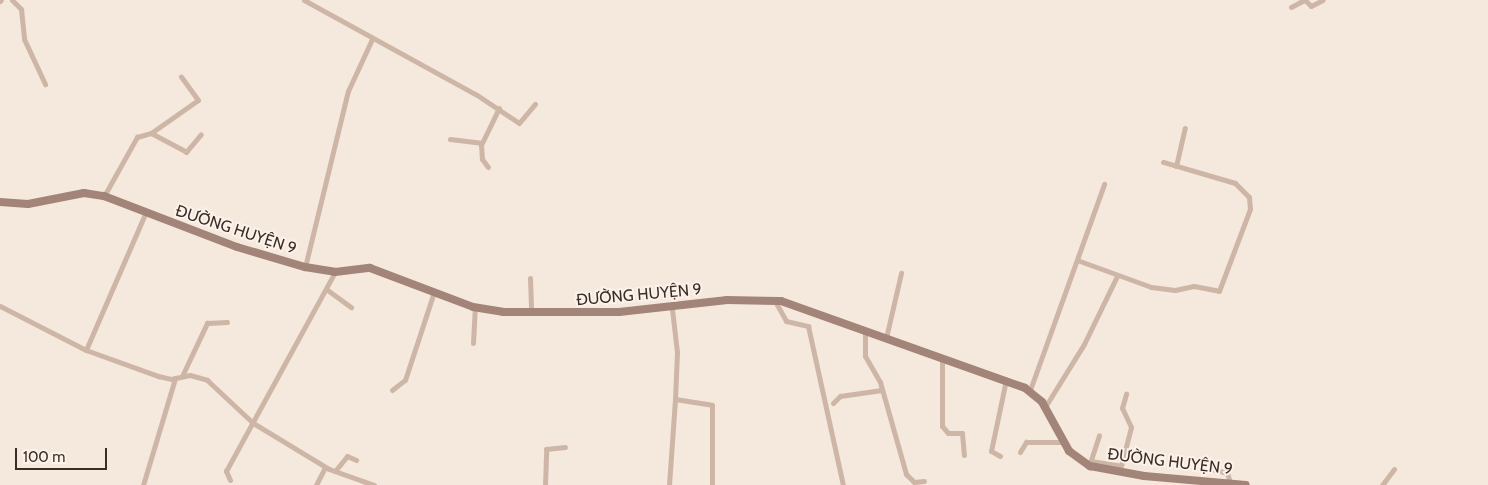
<!DOCTYPE html>
<meta charset="utf-8">
<style>
body{margin:0}
#map{position:relative;width:1488px;height:485px;overflow:hidden;background:#f5e8dc;font-family:Cabin,sans-serif}
div>[style]{position:absolute}
.street>*{height:5px;margin:-2.5px;padding:0 2.5px;transform-origin:2.5px;border-radius:2.5px;background:#ceb6a7}
.secondary>*{height:8px;margin:-4px;padding:0 4px;transform-origin:4px;border-radius:4px;background:#a28478}
span{translate:-50% -50%;white-space:nowrap;text-align:center;line-height:1.15;-webkit-text-stroke:4px #fcf2ea;paint-order:stroke}
.street-label{font-size:16px;color:#3a2d28}
.scale{position:absolute;left:15px;top:448px;width:92px;height:22px;box-sizing:border-box;border:2px solid #3a2d28;border-top:0;padding-left:6px;font-size:15px;line-height:18px;white-space:nowrap;color:#3a2d28;-webkit-text-stroke:4px #fcf2ea;paint-order:stroke}
</style>
<div id="map">
<div class="street">
<i style="left:12px;top:0;width:13px;rotate:45deg"></i>
<i style="left:21px;top:9px;width:30px;rotate:84deg"></i>
<i style="left:24px;top:39px;width:50px;rotate:65deg"></i>
<i style="left:304px;top:0;width:197px;rotate:28.8deg"></i>
<i style="left:477px;top:95px;width:50px;rotate:33.7deg"></i>
<i style="left:519px;top:123px;width:25px;rotate:-50deg"></i>
<i style="left:1305px;top:0;width:8px;rotate:45deg"></i>
<i style="left:1311px;top:6px;width:13px;rotate:-27deg"></i>
<i style="left:0;top:1px;width:1px;rotate:-45deg"></i>
<i style="left:1291px;top:7px;width:15px;rotate:-28deg"></i>
<i style="left:151px;top:133px;width:57px;rotate:-35.1deg"></i>
<i style="left:198px;top:100px;width:29px;rotate:-126deg"></i>
<i style="left:450px;top:139px;width:31px;rotate:7deg"></i>
<i style="left:1176px;top:166px;width:39px;rotate:-77deg"></i>
<i style="left:488px;top:167px;width:10px;rotate:-127deg"></i>
<i style="left:482px;top:159px;width:14px;rotate:-94deg"></i>
<i style="left:481px;top:145px;width:41px;rotate:-64.1deg"></i>
<i style="left:104px;top:196px;width:68px;rotate:-60.8deg"></i>
<i style="left:137px;top:137px;width:15px;rotate:-16deg"></i>
<i style="left:151px;top:133px;width:40px;rotate:28deg"></i>
<i style="left:186px;top:152px;width:23px;rotate:-50deg"></i>
<i style="left:145px;top:214px;width:148px;rotate:113.5deg"></i>
<i style="left:86px;top:350px;width:77px;rotate:19.9deg"></i>
<i style="left:158px;top:376px;width:13px;rotate:13deg"></i>
<i style="left:171px;top:379px;width:19px;rotate:-12deg"></i>
<i style="left:190px;top:375px;width:18px;rotate:16deg"></i>
<i style="left:207px;top:380px;width:63px;rotate:43.1deg"></i>
<i style="left:253px;top:423px;width:89px;rotate:31.2deg"></i>
<i style="left:329px;top:469px;width:48px;rotate:19.6deg"></i>
<i style="left:1077px;top:260px;width:79px;rotate:20deg"></i>
<i style="left:1151px;top:287px;width:24px;rotate:7deg"></i>
<i style="left:1175px;top:290px;width:19px;rotate:-12deg"></i>
<i style="left:1194px;top:286px;width:25px;rotate:11deg"></i>
<i style="left:1219px;top:291px;width:88px;rotate:-69.3deg"></i>
<i style="left:1250px;top:209px;width:12px;rotate:-95deg"></i>
<i style="left:1249px;top:197px;width:20px;rotate:-135deg"></i>
<i style="left:1235px;top:183px;width:75px;rotate:-163.7deg"></i>
<i style="left:305px;top:267px;width:181px;rotate:-76.3deg"></i>
<i style="left:348px;top:91px;width:57px;rotate:-65.2deg"></i>
<i style="left:530px;top:278px;width:35px;rotate:88deg"></i>
<i style="left:326px;top:289px;width:31px;rotate:36deg"></i>
<i style="left:775px;top:301px;width:23px;rotate:61deg"></i>
<i style="left:786px;top:321px;width:23px;rotate:13deg"></i>
<i style="left:808px;top:326px;width:163px;rotate:77.6deg"></i>
<i style="left:0;top:306px;width:97px;rotate:27.1deg"></i>
<i style="left:672px;top:309px;width:43px;rotate:83.4deg"></i>
<i style="left:677px;top:352px;width:47px;rotate:92.4deg"></i>
<i style="left:675px;top:399px;width:37px;rotate:9deg"></i>
<i style="left:712px;top:405px;width:80px;rotate:90deg"></i>
<i style="left:865px;top:331px;width:25px;rotate:90deg"></i>
<i style="left:865px;top:356px;width:30px;rotate:60deg"></i>
<i style="left:880px;top:382px;width:96px;rotate:74.2deg"></i>
<i style="left:906px;top:474px;width:11px;rotate:45deg"></i>
<i style="left:914px;top:482px;width:10px;rotate:-6deg"></i>
<i style="left:886px;top:338px;width:67px;rotate:-77deg"></i>
<i style="left:473px;top:343px;width:36px;rotate:-87deg"></i>
<i style="left:942px;top:358px;width:68px;rotate:90deg"></i>
<i style="left:942px;top:426px;width:9px;rotate:49deg"></i>
<i style="left:948px;top:433px;width:14px"></i>
<i style="left:962px;top:433px;width:22px;rotate:85deg"></i>
<i style="left:182px;top:376px;width:59px;rotate:-64.7deg"></i>
<i style="left:207px;top:323px;width:20px;rotate:-3deg"></i>
<i style="left:392px;top:390px;width:16px;rotate:-38deg"></i>
<i style="left:405px;top:380px;width:93px;rotate:-71.8deg"></i>
<i style="left:1030px;top:390px;width:219px;rotate:-70.2deg"></i>
<i style="left:833px;top:403px;width:10px;rotate:-45deg"></i>
<i style="left:840px;top:396px;width:42px;rotate:-8.1deg"></i>
<i style="left:1045px;top:407px;width:74px;rotate:-58.2deg"></i>
<i style="left:1084px;top:344px;width:76px;rotate:-64.1deg"></i>
<i style="left:1020px;top:452px;width:12px;rotate:-59deg"></i>
<i style="left:1026px;top:442px;width:36px"></i>
<i style="left:1000px;top:456px;width:10px;rotate:-151deg"></i>
<i style="left:991px;top:451px;width:73px;rotate:-78.1deg"></i>
<i style="left:1091px;top:461px;width:30px;rotate:9deg"></i>
<i style="left:1121px;top:466px;width:40px;rotate:-75.6deg"></i>
<i style="left:1131px;top:427px;width:21px;rotate:-115deg"></i>
<i style="left:1122px;top:408px;width:15px;rotate:-74deg"></i>
<i style="left:1090px;top:463px;width:29px;rotate:-72deg"></i>
<i style="left:1208px;top:468px;width:20px;rotate:15deg"></i>
<i style="left:1227px;top:473px;width:9px;rotate:72deg"></i>
<i style="left:335px;top:471px;width:19px;rotate:-51deg"></i>
<i style="left:347px;top:456px;width:10px;rotate:24deg"></i>
<i style="left:230px;top:480px;width:10px;rotate:-114deg"></i>
<i style="left:226px;top:471px;width:227px;rotate:-61.3deg"></i>
<i style="left:143px;top:485px;width:112px;rotate:-73.3deg"></i>
<i style="left:316px;top:485px;width:20px;rotate:-63deg"></i>
<i style="left:545px;top:485px;width:36px;rotate:-88deg"></i>
<i style="left:546px;top:449px;width:19px;rotate:-6deg"></i>
<i style="left:669px;top:485px;width:86px;rotate:-86deg"></i>
<i style="left:1382px;top:485px;width:20px;rotate:-53deg"></i>
</div>
<div class="secondary">
<i style="left:0;top:202px;width:28px;rotate:4deg"></i>
<i style="left:28px;top:204px;width:57px;rotate:-11.1deg"></i>
<i style="left:84px;top:193px;width:20px;rotate:9deg"></i>
<i style="left:104px;top:196px;width:142px;rotate:21deg"></i>
<i style="left:237px;top:247px;width:71px;rotate:16.4deg"></i>
<i style="left:305px;top:267px;width:30px;rotate:9deg"></i>
<i style="left:335px;top:272px;width:35px;rotate:-7deg"></i>
<i style="left:370px;top:268px;width:110px;rotate:20.7deg"></i>
<i style="left:473px;top:307px;width:30px;rotate:9deg"></i>
<i style="left:503px;top:312px;width:116px"></i>
<i style="left:619px;top:312px;width:109px;rotate:-6.3deg"></i>
<i style="left:727px;top:300px;width:54px;rotate:1.1deg"></i>
<i style="left:781px;top:301px;width:259px;rotate:19.6deg"></i>
<i style="left:1025px;top:388px;width:22px;rotate:39deg"></i>
<i style="left:1042px;top:402px;width:56px;rotate:61.1deg"></i>
<i style="left:1069px;top:451px;width:26px;rotate:36deg"></i>
<i style="left:1090px;top:466px;width:55px;rotate:10.5deg"></i>
<i style="left:1144px;top:476px;width:102px;rotate:5deg"></i>
</div>
<div class="street-label">
<span style="left:236px;top:230px;rotate:18deg">ĐƯỜNG HUYỆN 9</span>
<span style="left:639px;top:295px;rotate:-5deg">ĐƯỜNG HUYỆN 9</span>
<span style="left:1170px;top:462px;rotate:7deg">ĐƯỜNG HUYỆN 9</span>
</div>
<div class="scale">100 m</div>
</div>
